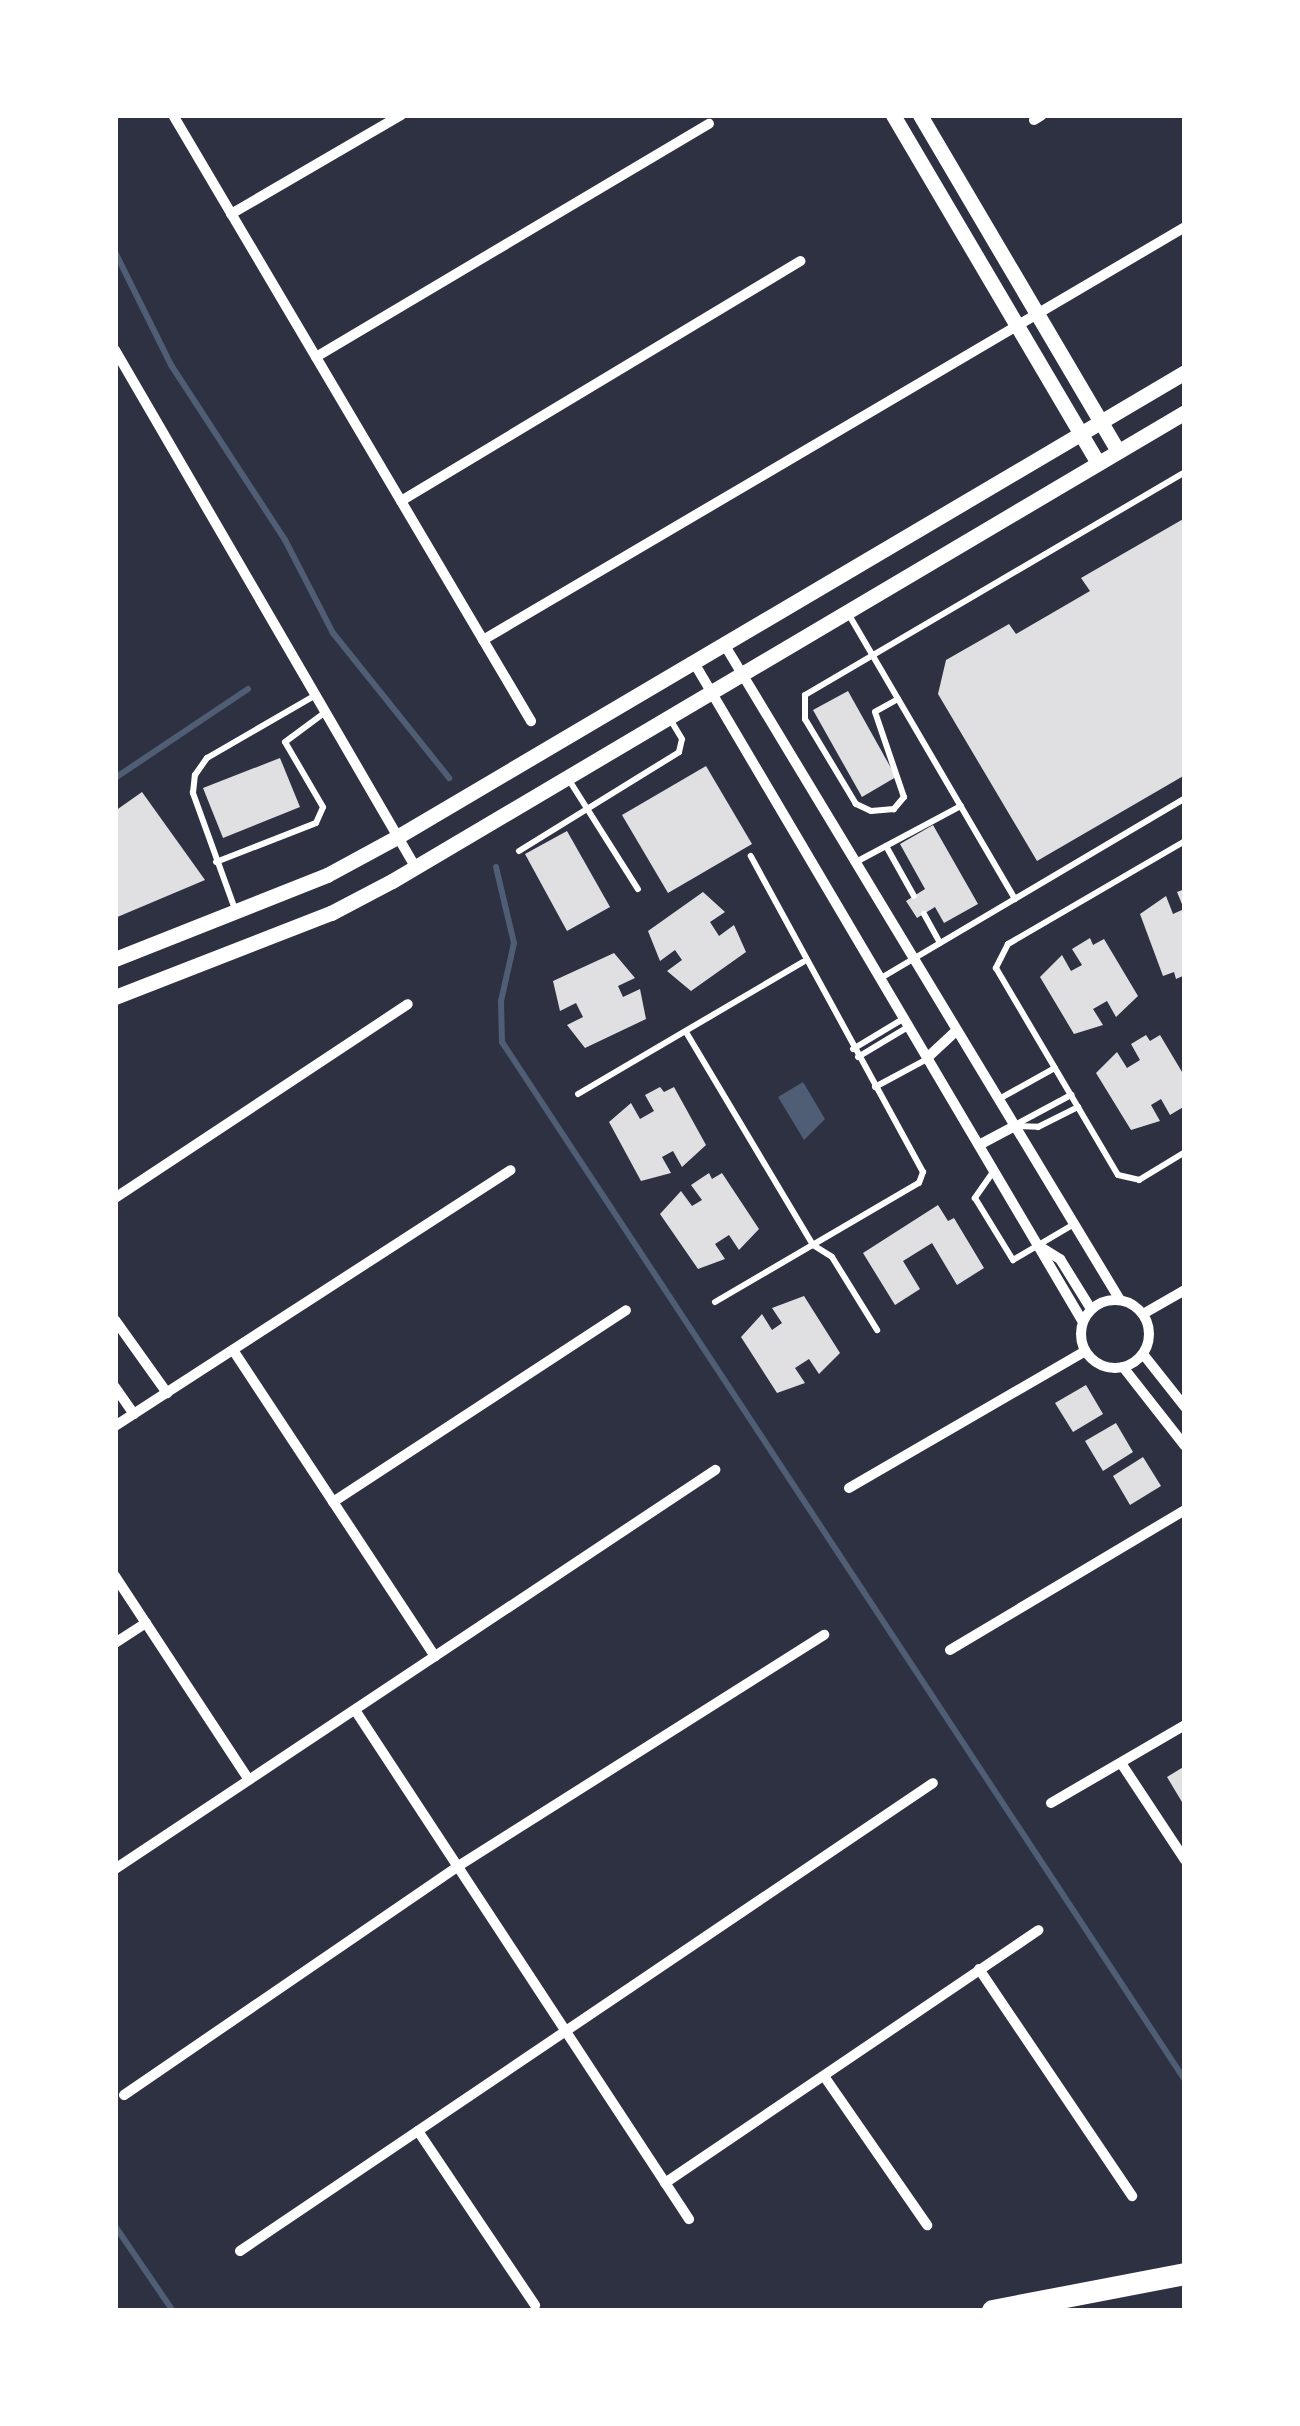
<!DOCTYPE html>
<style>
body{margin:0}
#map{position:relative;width:1300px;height:2426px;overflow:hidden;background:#2d3142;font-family:"Libre Baskerville",serif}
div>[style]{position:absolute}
.water>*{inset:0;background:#4f5d75}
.stream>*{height:6px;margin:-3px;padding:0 3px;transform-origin:3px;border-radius:3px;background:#4f5d75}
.building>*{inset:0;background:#e0e0e3}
.service>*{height:6px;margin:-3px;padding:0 3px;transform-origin:3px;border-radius:3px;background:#fff}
.minor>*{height:10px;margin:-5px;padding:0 5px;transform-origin:5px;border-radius:5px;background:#fff}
.minor>.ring{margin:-5px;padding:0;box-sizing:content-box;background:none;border:10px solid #fff;border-radius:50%}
.tertiary>*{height:15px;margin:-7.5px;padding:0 7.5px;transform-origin:7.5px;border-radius:7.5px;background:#fff}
.motorway>*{height:22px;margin:-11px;padding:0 11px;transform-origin:11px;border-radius:11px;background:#fff}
span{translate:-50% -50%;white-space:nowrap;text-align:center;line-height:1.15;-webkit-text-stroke:10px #fff;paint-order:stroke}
.frame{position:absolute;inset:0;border:118px solid #fff;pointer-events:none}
</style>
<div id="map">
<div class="water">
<i style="clip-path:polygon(803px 1082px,825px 1119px,804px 1140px,778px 1097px)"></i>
</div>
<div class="stream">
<i style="left:115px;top:252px;width:126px;rotate:63.6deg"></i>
<i style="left:171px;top:365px;width:209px;rotate:56.9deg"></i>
<i style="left:285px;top:540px;width:105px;rotate:62.7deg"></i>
<i style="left:333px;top:633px;width:186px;rotate:51.3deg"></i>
<i style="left:115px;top:778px;width:160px;rotate:-33.8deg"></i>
<i style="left:496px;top:867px;width:78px;rotate:76.7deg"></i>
<i style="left:514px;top:943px;width:59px;rotate:102.6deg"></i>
<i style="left:501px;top:1001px;width:41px;rotate:88.6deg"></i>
<i style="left:502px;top:1042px;width:1243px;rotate:56.66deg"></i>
<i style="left:115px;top:2226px;width:103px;rotate:55.7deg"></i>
</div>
<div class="building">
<i style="clip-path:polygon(1185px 518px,1185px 775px,1037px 861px,938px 694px,946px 660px,1009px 624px,1016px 634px,1090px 591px,1081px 578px)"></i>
<i style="clip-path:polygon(848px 691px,896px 777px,862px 797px,813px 710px)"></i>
<i style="clip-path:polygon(280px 758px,300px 807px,223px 838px,203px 788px)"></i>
<i style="clip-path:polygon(706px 766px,752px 844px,668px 893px,622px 815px)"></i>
<i style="clip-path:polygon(142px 792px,205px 880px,115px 918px,115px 811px)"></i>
<i style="clip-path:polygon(933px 825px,978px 904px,944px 923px,935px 907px,917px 918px,906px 901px,925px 889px,900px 844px)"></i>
<i style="clip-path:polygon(567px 831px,610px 907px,567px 931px,525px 854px)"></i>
<i style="clip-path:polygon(1185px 889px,1185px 975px,1176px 979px,1174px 972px,1163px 976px,1140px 914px,1166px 896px,1173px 914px,1184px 909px,1177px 892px)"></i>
<i style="clip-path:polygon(703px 892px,725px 912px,710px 922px,719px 936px,734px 925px,746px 952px,691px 991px,667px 971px,682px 960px,675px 950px,660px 961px,648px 931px)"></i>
<i style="clip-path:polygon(1090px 938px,1093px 945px,1104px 939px,1138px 996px,1116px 1017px,1107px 1001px,1093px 1009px,1103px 1025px,1074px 1034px,1040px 977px,1062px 955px,1071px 971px,1082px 965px,1072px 949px)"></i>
<i style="clip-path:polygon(614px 953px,635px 978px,618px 986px,623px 997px,640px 989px,646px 1019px,585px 1048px,567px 1025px,583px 1017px,576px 1003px,560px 1011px,553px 981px)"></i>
<i style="clip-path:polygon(1146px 1035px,1150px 1041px,1160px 1035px,1185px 1077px,1185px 1106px,1170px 1115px,1161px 1099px,1151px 1105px,1160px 1121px,1131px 1130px,1096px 1073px,1117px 1052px,1127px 1068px,1140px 1060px,1131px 1044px)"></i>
<i style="clip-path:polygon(660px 1087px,664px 1092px,674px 1087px,706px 1145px,682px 1167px,673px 1151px,662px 1157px,671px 1173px,641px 1181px,609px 1122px,631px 1103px,640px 1119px,654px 1111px,645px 1095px)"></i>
<i style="clip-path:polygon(709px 1173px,712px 1179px,722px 1173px,759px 1229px,739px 1250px,729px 1235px,715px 1244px,725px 1259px,698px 1269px,660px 1214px,681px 1191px,692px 1206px,702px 1200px,691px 1185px)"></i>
<i style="clip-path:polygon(938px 1205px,948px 1221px,954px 1218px,984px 1268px,957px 1285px,932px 1243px,903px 1261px,920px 1289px,895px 1305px,863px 1253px)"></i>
<i style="clip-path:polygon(804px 1296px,840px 1353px,819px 1374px,809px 1359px,795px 1368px,805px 1383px,777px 1393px,741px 1337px,762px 1314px,772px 1330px,782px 1323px,772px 1308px)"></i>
<i style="clip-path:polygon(1086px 1385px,1103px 1414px,1073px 1432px,1055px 1403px)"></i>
<i style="clip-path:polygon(1116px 1423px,1133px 1452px,1103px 1471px,1085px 1441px)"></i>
<i style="clip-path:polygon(1143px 1457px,1161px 1486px,1130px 1505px,1113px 1476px)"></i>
<i style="clip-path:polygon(1185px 1766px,1185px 1807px,1167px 1777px)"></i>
</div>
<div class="service">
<i style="left:849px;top:615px;width:329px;rotate:59.7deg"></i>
<i style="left:898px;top:699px;width:26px;rotate:151deg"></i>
<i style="left:875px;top:712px;width:90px;rotate:71.2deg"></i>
<i style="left:904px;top:797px;width:16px;rotate:130deg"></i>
<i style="left:894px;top:809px;width:23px;rotate:175deg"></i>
<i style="left:871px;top:811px;width:17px;rotate:-155deg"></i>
<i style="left:856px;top:804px;width:99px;rotate:-121deg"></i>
<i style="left:805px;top:719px;width:24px;rotate:-90deg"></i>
<i style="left:805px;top:695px;width:441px;rotate:-30.4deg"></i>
<i style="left:569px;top:780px;width:129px;rotate:57.7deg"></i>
<i style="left:1185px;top:841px;width:205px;rotate:149.8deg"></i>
<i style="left:1008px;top:944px;width:27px;rotate:117deg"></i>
<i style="left:996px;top:968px;width:240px;rotate:59.5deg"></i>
<i style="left:1118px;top:1175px;width:22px;rotate:13deg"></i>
<i style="left:1139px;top:1180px;width:54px;rotate:-31.3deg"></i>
<i style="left:886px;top:846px;width:57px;rotate:60.8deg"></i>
<i style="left:519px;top:851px;width:188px;rotate:-31.7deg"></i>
<i style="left:679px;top:752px;width:13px;rotate:-77deg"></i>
<i style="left:682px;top:739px;width:23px;rotate:-121deg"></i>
<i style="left:216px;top:862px;width:107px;rotate:-21.3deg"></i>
<i style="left:316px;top:823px;width:17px;rotate:-66deg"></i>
<i style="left:323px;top:807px;width:75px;rotate:-120.3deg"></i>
<i style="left:285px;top:742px;width:49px;rotate:-36.6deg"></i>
<i style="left:856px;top:862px;width:119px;rotate:-28.1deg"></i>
<i style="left:236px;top:912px;width:127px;rotate:-109.9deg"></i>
<i style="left:193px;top:793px;width:18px;rotate:-84deg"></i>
<i style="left:195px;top:775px;width:21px;rotate:-55deg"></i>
<i style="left:207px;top:758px;width:124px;rotate:-30.1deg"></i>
<i style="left:924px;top:914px;width:33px;rotate:61deg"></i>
<i style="left:881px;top:978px;width:353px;rotate:-30.6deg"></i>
<i style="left:686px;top:1032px;width:248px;rotate:59.2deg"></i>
<i style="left:813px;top:1245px;width:22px;rotate:32deg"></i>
<i style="left:832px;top:1257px;width:86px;rotate:58.3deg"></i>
<i style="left:853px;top:1049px;width:58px;rotate:-31deg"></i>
<i style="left:858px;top:1057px;width:58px;rotate:-31deg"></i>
<i style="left:875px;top:1087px;width:59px;rotate:-28.3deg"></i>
<i style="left:578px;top:1094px;width:261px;rotate:-30.4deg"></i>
<i style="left:999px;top:1099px;width:64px;rotate:-29deg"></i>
<i style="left:1015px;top:1125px;width:64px;rotate:-28.2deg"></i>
<i style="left:1014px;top:1126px;width:24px;rotate:2deg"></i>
<i style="left:1038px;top:1127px;width:45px;rotate:-26.6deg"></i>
<i style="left:993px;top:1172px;width:32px;rotate:125deg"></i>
<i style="left:975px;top:1198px;width:73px;rotate:58.5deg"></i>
<i style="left:1013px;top:1260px;width:71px;rotate:-30.5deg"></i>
<i style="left:715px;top:1302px;width:236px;rotate:-30.3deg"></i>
<i style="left:919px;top:1183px;width:12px;rotate:-70deg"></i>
<i style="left:923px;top:1172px;width:360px;rotate:-118.6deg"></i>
</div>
<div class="minor">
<i style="left:173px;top:115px;width:704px;rotate:59.43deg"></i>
<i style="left:1034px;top:120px;width:9px;rotate:-32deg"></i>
<i style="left:231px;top:214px;width:197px;rotate:-30.2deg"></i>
<i style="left:115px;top:350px;width:599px;rotate:59.84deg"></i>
<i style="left:316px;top:357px;width:457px;rotate:-30.7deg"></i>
<i style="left:401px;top:501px;width:466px;rotate:-31deg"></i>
<i style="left:483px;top:640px;width:814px;rotate:-30.47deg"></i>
<i style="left:724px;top:644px;width:766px;rotate:58.88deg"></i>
<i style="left:693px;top:661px;width:767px;rotate:59.46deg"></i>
<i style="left:927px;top:1058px;width:40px;rotate:-43deg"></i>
<i style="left:979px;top:1145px;width:40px;rotate:-28deg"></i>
<i style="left:115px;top:1198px;width:351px;rotate:-33.5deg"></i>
<i style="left:1039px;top:1246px;width:25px;rotate:32deg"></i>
<i style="left:1060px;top:1259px;width:59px;rotate:58.2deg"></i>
<i class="ring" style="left:1081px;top:1300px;width:58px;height:58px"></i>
<i style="left:1143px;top:1314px;width:48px;rotate:-29.7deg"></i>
<i style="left:115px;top:1320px;width:90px;rotate:54.5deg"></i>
<i style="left:233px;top:1350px;width:367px;rotate:56.6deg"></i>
<i style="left:1143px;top:1354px;width:68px;rotate:51.6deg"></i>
<i style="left:1123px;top:1367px;width:100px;rotate:51.9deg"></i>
<i style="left:115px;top:1387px;width:33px;rotate:55deg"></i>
<i style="left:115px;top:1426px;width:471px;rotate:-32.9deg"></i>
<i style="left:849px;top:1488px;width:273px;rotate:-30.1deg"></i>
<i style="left:333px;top:1502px;width:350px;rotate:-33.2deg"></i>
<i style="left:115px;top:1576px;width:244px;rotate:56.7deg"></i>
<i style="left:115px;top:1643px;width:37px;rotate:-33deg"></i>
<i style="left:950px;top:1650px;width:274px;rotate:-30.8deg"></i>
<i style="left:355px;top:1710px;width:609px;rotate:56.73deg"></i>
<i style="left:1121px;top:1763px;width:116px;rotate:56.6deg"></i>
<i style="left:1051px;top:1803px;width:155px;rotate:-30.2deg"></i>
<i style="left:115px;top:1869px;width:721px;rotate:-33.62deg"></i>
<i style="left:979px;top:1969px;width:274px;rotate:56deg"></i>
<i style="left:826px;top:2079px;width:178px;rotate:55.3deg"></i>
<i style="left:124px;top:2095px;width:407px;rotate:-34.4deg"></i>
<i style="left:460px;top:1865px;width:431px;rotate:-32.3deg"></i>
<i style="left:418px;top:2131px;width:210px;rotate:56.1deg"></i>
<i style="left:665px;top:2183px;width:451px;rotate:-34.1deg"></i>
<i style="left:240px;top:2251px;width:836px;rotate:-34.03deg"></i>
</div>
<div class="tertiary">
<i style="left:893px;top:115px;width:404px;rotate:59.5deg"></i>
<i style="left:920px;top:115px;width:390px;rotate:59.5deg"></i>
<i style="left:115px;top:959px;width:228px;rotate:-21.6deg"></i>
<i style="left:327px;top:875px;width:80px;rotate:-28.5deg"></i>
<i style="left:397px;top:837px;width:915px;rotate:-30.54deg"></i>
<i style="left:115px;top:997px;width:232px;rotate:-21.3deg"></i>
<i style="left:331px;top:913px;width:69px;rotate:-27.7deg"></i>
<i style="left:392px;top:881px;width:921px;rotate:-30.6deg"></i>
</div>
<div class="motorway">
<i style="left:993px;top:2311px;width:196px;rotate:-10.9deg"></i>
</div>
<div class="frame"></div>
</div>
